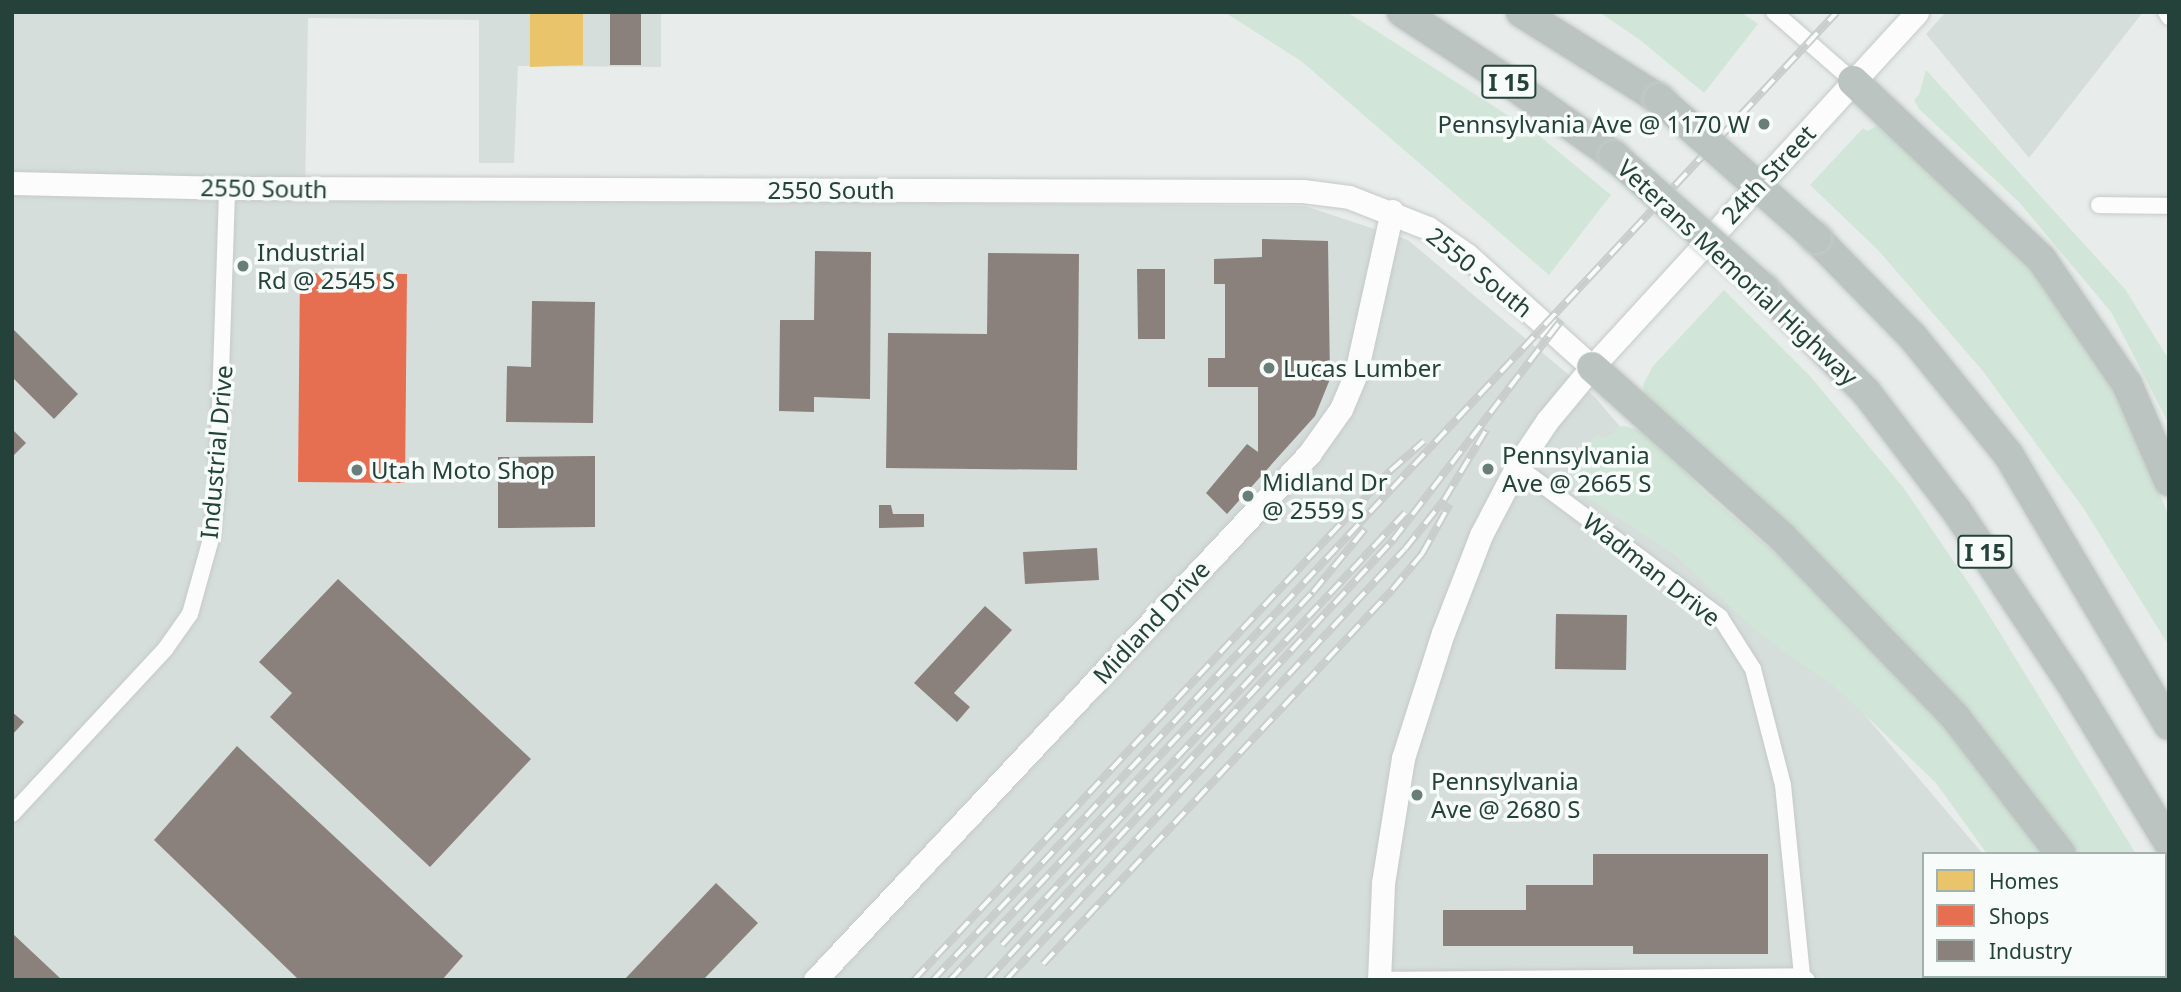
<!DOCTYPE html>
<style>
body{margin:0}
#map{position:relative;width:2181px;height:992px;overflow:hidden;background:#e8edeb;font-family:"Noto Sans",sans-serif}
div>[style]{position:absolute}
.built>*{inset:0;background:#d6dedb}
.green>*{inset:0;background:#d1e6d8}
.homes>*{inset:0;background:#e9c46a}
.shops>*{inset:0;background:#e76f51}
.industry>*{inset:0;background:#8a817c}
.roads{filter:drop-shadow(0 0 2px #c5cac8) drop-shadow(0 0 2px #c5cac8)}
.street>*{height:16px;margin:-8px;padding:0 8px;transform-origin:8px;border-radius:8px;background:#fcfcfc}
.secondary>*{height:23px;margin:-11.5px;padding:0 11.5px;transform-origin:11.5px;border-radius:11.5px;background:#fcfcfc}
.highway>*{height:30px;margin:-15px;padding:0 15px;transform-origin:15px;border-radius:15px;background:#bcc4c2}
.rail>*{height:8px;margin-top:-4px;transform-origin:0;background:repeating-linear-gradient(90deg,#f7fbf9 0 16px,#c9cdcc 0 32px);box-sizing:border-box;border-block:2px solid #c9cdcc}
.bridges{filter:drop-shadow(0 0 2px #c3ccc9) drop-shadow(0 0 2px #c3ccc9)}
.highway-bridge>*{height:30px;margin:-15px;padding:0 15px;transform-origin:15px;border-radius:15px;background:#bcc4c2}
.dots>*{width:19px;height:19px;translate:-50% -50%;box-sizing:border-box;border:4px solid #f7fbf9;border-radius:50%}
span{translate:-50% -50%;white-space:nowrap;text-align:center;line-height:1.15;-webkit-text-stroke:7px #f7fbf9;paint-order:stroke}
.shield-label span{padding:2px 5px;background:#f7fbf9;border:2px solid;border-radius:5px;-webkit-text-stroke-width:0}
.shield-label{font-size:23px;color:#24423a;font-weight:700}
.poi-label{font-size:24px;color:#24423a}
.right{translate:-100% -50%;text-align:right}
.left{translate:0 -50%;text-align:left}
.street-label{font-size:24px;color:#24423a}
.frame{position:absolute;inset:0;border:14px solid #24423a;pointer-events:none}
.legend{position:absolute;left:1922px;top:852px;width:245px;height:126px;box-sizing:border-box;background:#f7fbf9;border:2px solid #a3b1ad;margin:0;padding:9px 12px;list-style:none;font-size:21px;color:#24423a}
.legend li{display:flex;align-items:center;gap:14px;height:35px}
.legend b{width:35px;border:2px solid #a3b1ad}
</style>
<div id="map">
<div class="built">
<i style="clip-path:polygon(12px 12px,661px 12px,661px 67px,518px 66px,514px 163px,479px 163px,479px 20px,308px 18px,305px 197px,1305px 206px,1408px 240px,1594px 396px,1983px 854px,1924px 854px,1924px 976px,2077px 976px,2079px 980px,12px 980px)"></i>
<i style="clip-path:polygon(1946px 12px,2143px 12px,2029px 158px,1926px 34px)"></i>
</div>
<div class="green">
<i style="clip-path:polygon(1224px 12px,1347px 12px,1537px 134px,1611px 195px,1549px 275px,1301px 61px)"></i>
<i style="clip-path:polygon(1599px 12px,1741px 12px,1758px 24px,1704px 93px,1640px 40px)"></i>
<i style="clip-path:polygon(1926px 70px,2125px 289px,2169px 360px,2169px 424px,2111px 312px,2019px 202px,1919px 109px,1914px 100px,1919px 95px)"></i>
<i style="clip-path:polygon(1881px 124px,2017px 249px,2098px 361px,2120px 401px,2169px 516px,2169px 646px,2084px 509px,1982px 370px,1878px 250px,1810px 185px,1863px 128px,1867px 131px)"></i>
<i style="clip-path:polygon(1724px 290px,1810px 376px,1903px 487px,1976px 594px,2136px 854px,2072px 854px,1952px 696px,1898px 634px,1783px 521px,1645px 396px,1643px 385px,1653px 366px)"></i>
<i style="clip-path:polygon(1625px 426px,1651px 434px,1704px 492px,1795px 570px,1938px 717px,2043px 854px,1987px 854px,1936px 783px,1840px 691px,1760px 634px,1673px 553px,1585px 496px,1575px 483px,1571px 469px,1574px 456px,1598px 434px,1602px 439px,1616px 432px,1615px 427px)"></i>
</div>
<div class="homes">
<i style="clip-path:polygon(530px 12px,583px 12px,583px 65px,530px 67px)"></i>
</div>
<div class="shops">
<i style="clip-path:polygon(300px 273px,407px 274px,405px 483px,298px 482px)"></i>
</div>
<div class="industry">
<i style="clip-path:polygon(610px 12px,641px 12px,641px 65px,610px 65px)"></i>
<i style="clip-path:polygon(1262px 239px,1328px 241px,1330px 379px,1315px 416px,1227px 514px,1206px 493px,1247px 444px,1258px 452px,1258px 387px,1208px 387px,1208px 358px,1225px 358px,1225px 284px,1214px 284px,1214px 259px,1262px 257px)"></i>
<i style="clip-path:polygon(815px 251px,871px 252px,870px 399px,814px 397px,814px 412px,779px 411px,780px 320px,814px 320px)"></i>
<i style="clip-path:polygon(988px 253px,1079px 254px,1077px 470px,886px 468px,888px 333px,987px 334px)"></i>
<i style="clip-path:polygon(1137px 269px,1165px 269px,1165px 339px,1138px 339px)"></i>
<i style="clip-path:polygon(532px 301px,595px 302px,593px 423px,506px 422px,507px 366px,531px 367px)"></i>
<i style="clip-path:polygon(12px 328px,78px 394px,54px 419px,12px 377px)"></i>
<i style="clip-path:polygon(12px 429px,26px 443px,12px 457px)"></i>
<i style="clip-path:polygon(595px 456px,595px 527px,498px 528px,498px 457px)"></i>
<i style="clip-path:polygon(879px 505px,891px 505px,893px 514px,924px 514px,924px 527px,879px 528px)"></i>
<i style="clip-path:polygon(1097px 548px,1099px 580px,1025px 584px,1023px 552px)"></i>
<i style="clip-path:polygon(338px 579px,531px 759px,430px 867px,270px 717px,292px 693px,259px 662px)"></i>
<i style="clip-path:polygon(985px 606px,1012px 630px,954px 693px,970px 707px,957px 722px,914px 683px)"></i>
<i style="clip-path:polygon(1556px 614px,1627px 615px,1626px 670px,1555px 669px)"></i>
<i style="clip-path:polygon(12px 712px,24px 722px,12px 735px)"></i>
<i style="clip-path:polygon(237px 746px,463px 956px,442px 980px,299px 980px,154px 840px)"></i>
<i style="clip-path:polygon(1593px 854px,1768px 854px,1768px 954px,1633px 954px,1633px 946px,1443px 946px,1443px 910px,1526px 910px,1526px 885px,1593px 885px)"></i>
<i style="clip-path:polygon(716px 883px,758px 923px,703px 980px,624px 980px)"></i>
<i style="clip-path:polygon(12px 933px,62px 980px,12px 980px)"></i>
</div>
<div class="roads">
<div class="street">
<i style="left:1774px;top:12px;width:105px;rotate:41.1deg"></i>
<i style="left:2166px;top:12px;width:6px;rotate:59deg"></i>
<i style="left:2099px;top:205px;width:70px;rotate:0.8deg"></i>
<i style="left:1517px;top:466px;width:253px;rotate:36.6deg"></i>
<i style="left:1720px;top:617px;width:62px;rotate:57.6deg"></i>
<i style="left:1753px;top:669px;width:120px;rotate:75.5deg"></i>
<i style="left:1783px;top:785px;width:192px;rotate:84.3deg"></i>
<i style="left:1802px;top:976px;width:6px;rotate:39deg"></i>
<i style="left:12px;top:814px;width:226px;rotate:-47.1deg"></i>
<i style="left:166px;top:648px;width:42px;rotate:-54.8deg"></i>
<i style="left:190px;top:614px;width:78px;rotate:-74.4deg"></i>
<i style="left:211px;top:539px;width:45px;rotate:-82.4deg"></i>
<i style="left:217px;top:494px;width:306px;rotate:-88.1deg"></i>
<i style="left:1379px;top:980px;width:423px;rotate:-0.5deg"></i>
</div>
<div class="secondary">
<i style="left:12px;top:183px;width:215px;rotate:1.3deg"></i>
<i style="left:227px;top:188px;width:1076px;rotate:0.16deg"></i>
<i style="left:1303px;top:191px;width:46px;rotate:7.4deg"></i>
<i style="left:1349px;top:197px;width:85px;rotate:21.4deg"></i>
<i style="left:1428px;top:228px;width:47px;rotate:34.7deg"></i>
<i style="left:1467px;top:255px;width:168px;rotate:41.9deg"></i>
<i style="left:815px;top:980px;width:722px;rotate:-46.8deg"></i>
<i style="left:1309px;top:454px;width:55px;rotate:-54.6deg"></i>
<i style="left:1341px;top:409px;width:39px;rotate:-67deg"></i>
<i style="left:1356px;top:373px;width:166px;rotate:-77.5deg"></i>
<i style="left:1379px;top:980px;width:97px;rotate:-87.6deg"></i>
<i style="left:1383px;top:883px;width:127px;rotate:-80.9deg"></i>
<i style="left:1403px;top:758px;width:131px;rotate:-72.3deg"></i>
<i style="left:1443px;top:633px;width:105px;rotate:-68.8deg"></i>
<i style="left:1481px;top:535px;width:78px;rotate:-62.4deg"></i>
<i style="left:1517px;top:466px;width:54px;rotate:-56.3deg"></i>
<i style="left:1547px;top:421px;width:70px;rotate:-50.2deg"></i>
<i style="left:1592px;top:367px;width:481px;rotate:-47.5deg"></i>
</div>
<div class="highway">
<i style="left:1402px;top:12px;width:124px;rotate:33.2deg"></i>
<i style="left:1506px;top:80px;width:132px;rotate:35.1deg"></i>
<i style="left:1521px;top:12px;width:163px;rotate:32.2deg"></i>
<i style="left:1853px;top:81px;width:260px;rotate:43.4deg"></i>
<i style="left:2042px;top:260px;width:150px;rotate:55.6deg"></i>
<i style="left:2127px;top:384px;width:106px;rotate:66.6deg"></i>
<i style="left:1816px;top:238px;width:137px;rotate:45.6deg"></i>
<i style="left:1912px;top:336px;width:152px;rotate:50.9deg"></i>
<i style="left:2008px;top:454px;width:315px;rotate:59.3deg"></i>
<i style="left:1764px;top:289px;width:145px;rotate:45.3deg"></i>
<i style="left:1866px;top:392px;width:148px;rotate:52.7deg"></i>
<i style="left:1956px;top:510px;width:208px;rotate:56.4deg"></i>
<i style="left:2071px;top:683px;width:188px;rotate:58.5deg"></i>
<i style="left:1592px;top:367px;width:255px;rotate:41.8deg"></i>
<i style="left:1782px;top:537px;width:250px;rotate:46.1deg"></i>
<i style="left:1955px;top:717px;width:173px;rotate:52.3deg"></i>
<i style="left:2156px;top:976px;width:5px;rotate:53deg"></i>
</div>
</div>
<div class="rail">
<i style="left:1002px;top:945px;width:591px;rotate:-46.99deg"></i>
<i style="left:1043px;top:964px;width:512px;rotate:-46.98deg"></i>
<i style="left:1392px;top:590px;width:47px;rotate:-50.2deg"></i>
<i style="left:1422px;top:554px;width:57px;rotate:-60.8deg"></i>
<i style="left:914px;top:980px;width:697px;rotate:-46.92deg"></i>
<i style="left:1390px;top:471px;width:45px;rotate:-41.4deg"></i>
<i style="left:933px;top:980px;width:1324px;rotate:-46.96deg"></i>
<i style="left:950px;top:980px;width:531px;rotate:-46.91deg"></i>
<i style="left:1313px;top:592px;width:82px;rotate:-50.5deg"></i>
<i style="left:987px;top:980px;width:599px;rotate:-47.3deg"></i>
<i style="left:1393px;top:540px;width:277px;rotate:-52.6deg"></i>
<i style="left:1006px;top:980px;width:587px;rotate:-47.21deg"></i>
<i style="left:1405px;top:549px;width:63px;rotate:-51.5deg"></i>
<i style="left:1444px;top:500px;width:82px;rotate:-59deg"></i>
</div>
<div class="bridges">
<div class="highway-bridge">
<i style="left:1659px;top:99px;width:210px;rotate:41.5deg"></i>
<i style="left:1614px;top:156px;width:200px;rotate:41.6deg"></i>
</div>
</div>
<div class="dots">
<i style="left:1764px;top:124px;background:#697e78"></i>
<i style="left:243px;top:266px;background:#697e78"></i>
<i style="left:1269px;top:368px;background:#697e78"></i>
<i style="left:1488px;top:469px;background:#697e78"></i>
<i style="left:357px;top:470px;background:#697e78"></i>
<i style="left:1248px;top:496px;background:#697e78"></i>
<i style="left:1417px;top:795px;background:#697e78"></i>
</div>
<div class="shield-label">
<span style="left:1509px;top:82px">I 15</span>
<span style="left:1985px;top:552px">I 15</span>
</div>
<div class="poi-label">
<span class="right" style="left:1750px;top:124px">Pennsylvania Ave @ 1170 W</span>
<span class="left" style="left:257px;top:266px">Industrial<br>Rd @ 2545 S</span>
<span class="left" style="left:1283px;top:368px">Lucas Lumber</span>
<span class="left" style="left:1502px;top:469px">Pennsylvania<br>Ave @ 2665 S</span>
<span class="left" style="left:371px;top:470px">Utah Moto Shop</span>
<span class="left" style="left:1262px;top:496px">Midland Dr<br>@ 2559 S</span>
<span class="left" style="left:1431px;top:795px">Pennsylvania<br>Ave @ 2680 S</span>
</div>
<div class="street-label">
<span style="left:1768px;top:174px;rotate:-47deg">24th Street</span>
<span style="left:264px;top:188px;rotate:1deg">2550 South</span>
<span style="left:831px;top:190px">2550 South</span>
<span style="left:1480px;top:272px;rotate:39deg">2550 South</span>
<span style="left:1738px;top:272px;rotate:43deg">Veterans Memorial Highway</span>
<span style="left:216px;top:452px;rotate:-85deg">Industrial Drive</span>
<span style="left:1652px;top:569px;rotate:38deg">Wadman Drive</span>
<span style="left:1151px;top:622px;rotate:-47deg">Midland Drive</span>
</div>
<div class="frame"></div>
<ul class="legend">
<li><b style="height:19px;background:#e9c46a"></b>Homes</li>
<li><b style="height:19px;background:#e76f51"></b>Shops</li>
<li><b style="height:19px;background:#8a817c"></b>Industry</li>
</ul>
</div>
